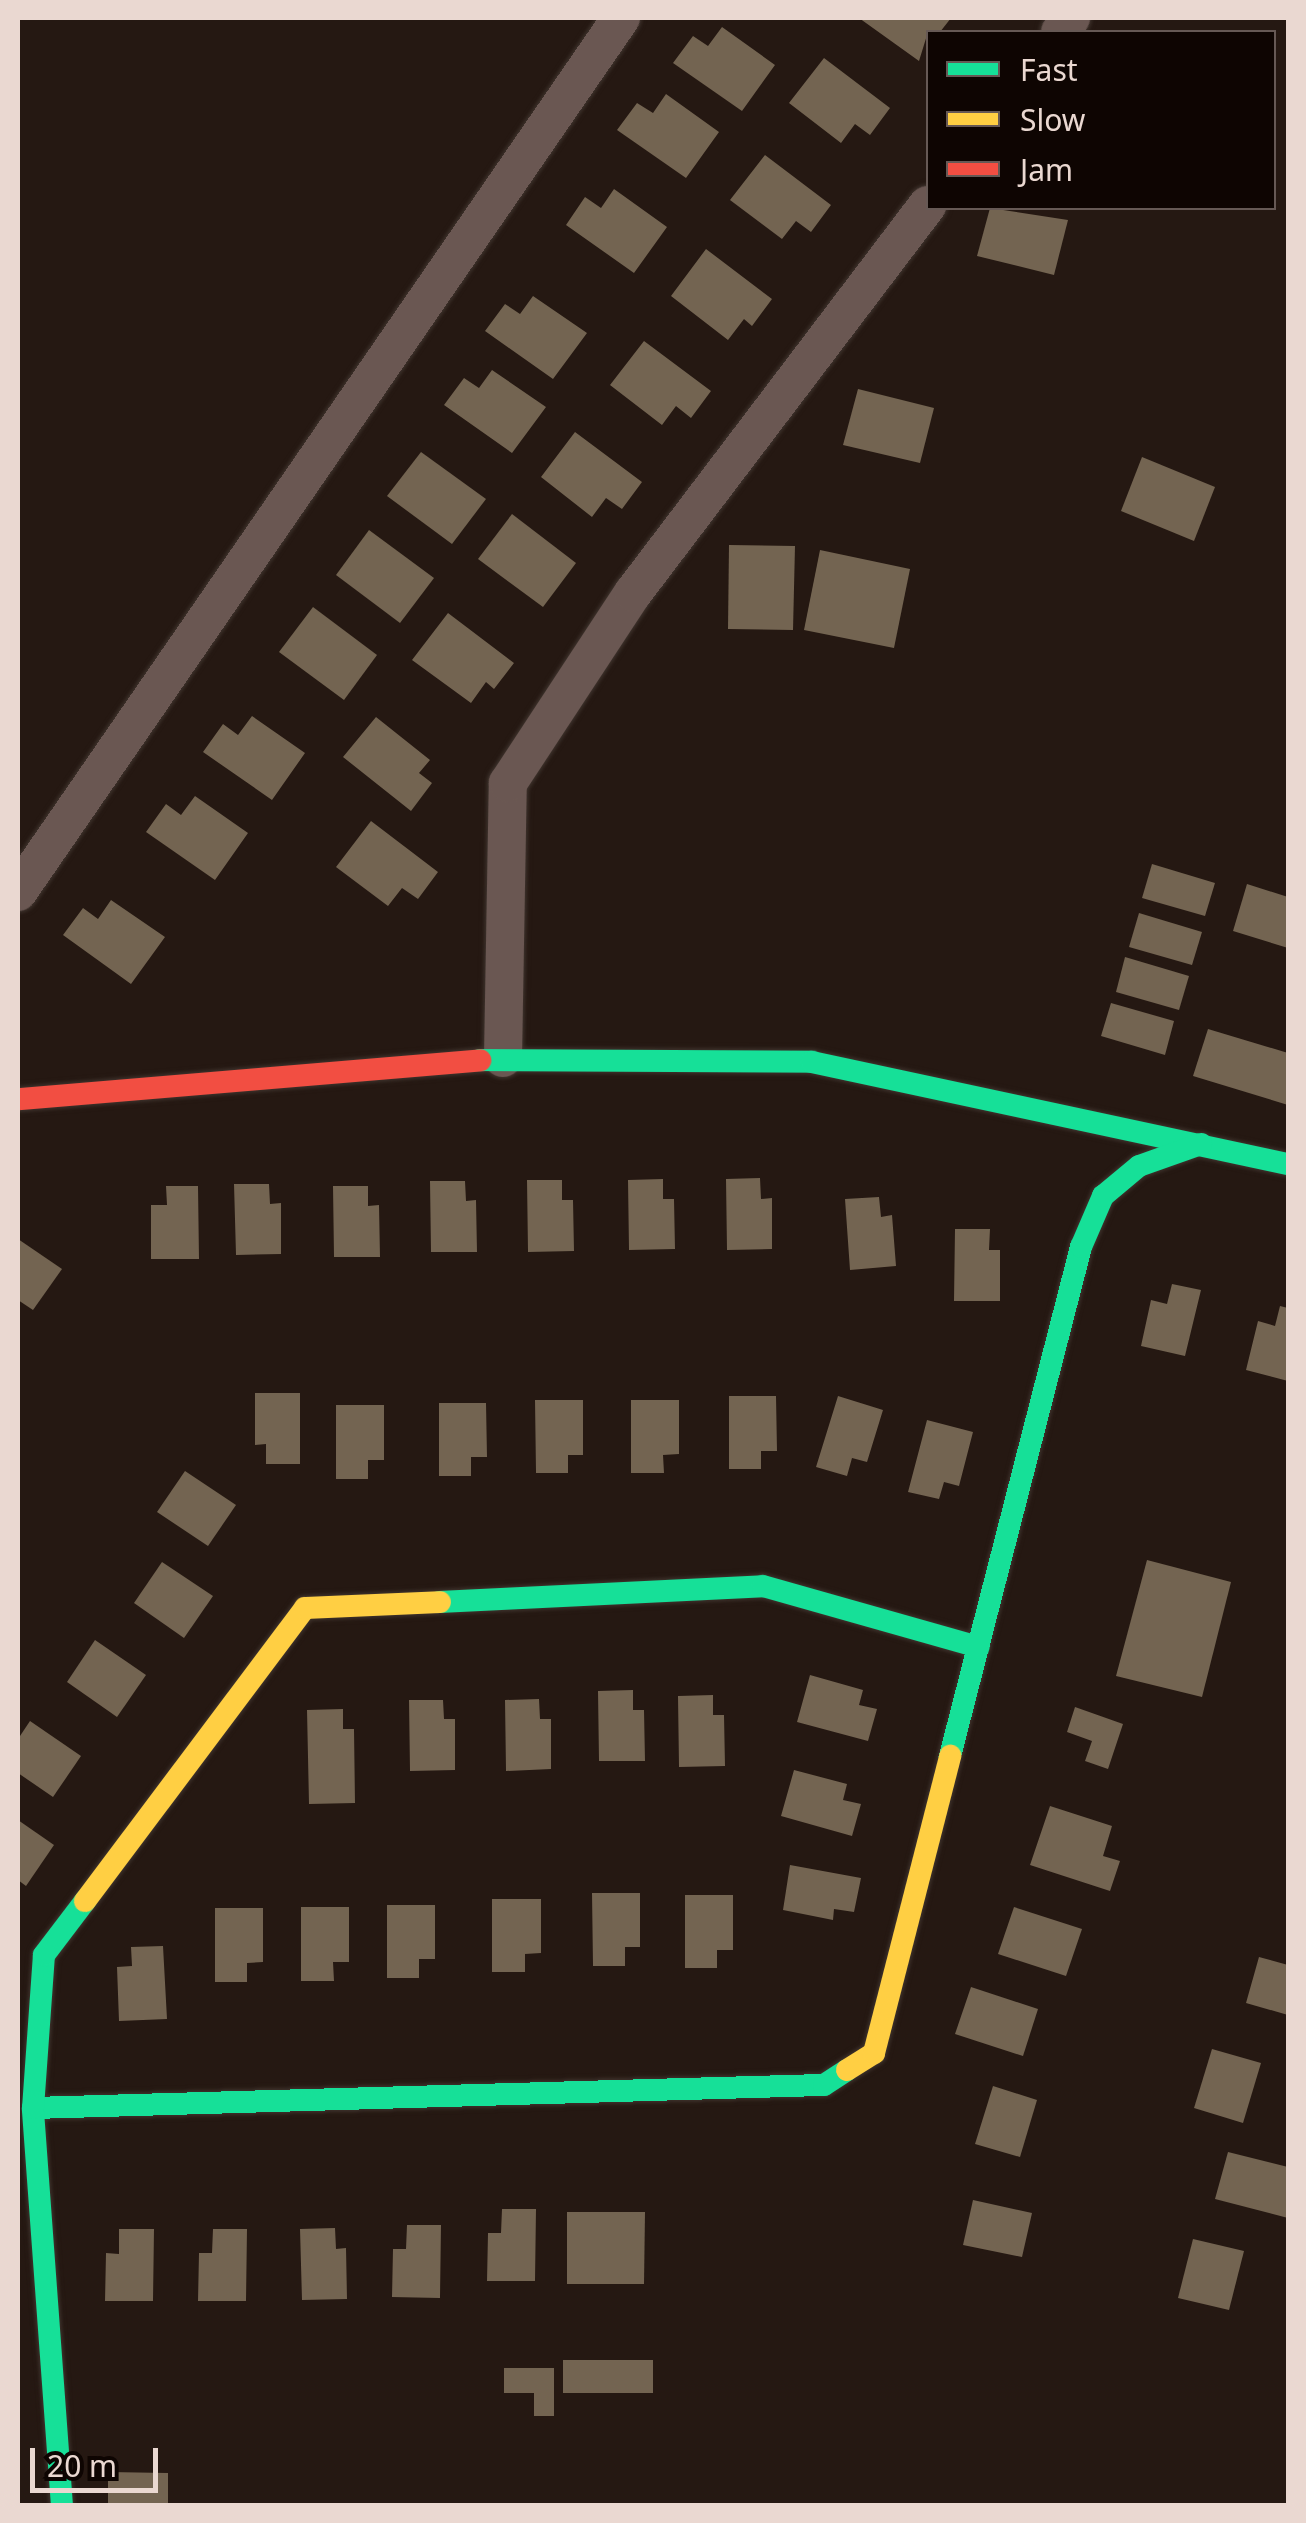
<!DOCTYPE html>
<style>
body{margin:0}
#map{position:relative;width:1306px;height:2523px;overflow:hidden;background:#251812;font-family:"Noto Sans",sans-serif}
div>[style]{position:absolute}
.building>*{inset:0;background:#736451}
.roads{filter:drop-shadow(0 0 2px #3f342e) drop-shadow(0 0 2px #3f342e)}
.street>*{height:38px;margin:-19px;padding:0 19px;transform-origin:19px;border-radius:19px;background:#6a5752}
.fast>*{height:22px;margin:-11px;padding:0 11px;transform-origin:11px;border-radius:11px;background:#16e098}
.slow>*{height:22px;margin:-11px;padding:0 11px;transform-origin:11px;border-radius:11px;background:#ffcf43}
.jam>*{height:22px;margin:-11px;padding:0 11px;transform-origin:11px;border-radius:11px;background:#f24e42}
span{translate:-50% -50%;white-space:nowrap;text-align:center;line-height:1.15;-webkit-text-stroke:10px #0e0502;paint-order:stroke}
.frame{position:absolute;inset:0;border:20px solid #ead8d1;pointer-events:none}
.legend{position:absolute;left:926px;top:30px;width:350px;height:180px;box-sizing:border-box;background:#0e0502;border:2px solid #665955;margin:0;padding:12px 18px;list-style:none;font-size:30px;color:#ead8d1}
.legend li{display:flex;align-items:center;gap:20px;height:50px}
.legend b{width:50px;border:2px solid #665955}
.scale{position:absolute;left:30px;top:2448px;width:128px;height:45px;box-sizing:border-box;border:5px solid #ead8d1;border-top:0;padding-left:12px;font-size:30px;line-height:35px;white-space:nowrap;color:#ead8d1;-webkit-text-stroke:8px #0e0502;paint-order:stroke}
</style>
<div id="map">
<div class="building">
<i style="clip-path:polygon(859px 18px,951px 18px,940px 32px,928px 32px,919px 61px)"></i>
<i style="clip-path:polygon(722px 27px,775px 65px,742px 111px,673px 63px,693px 36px,708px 46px)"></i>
<i style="clip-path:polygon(824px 58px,890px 108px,870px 135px,855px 124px,841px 143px,789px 103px)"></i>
<i style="clip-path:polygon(666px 94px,719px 132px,686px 178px,617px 130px,637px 103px,653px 113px)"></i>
<i style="clip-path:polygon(765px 155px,831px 205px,811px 232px,796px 221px,782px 239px,730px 200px)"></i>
<i style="clip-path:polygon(614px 189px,667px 227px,634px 273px,566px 225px,585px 197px,601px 208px)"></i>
<i style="clip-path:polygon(990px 208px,1068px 220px,1054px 275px,977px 256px)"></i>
<i style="clip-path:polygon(706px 249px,772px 299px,752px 326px,744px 319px,728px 340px,671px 296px)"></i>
<i style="clip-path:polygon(533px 296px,587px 333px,553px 379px,485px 331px,505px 304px,520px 314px)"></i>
<i style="clip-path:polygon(644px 341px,711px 391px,691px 418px,676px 406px,662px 425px,610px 385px)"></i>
<i style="clip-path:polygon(492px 370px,546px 407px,512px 453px,444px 405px,464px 378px,479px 388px)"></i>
<i style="clip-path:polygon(858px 389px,934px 408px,920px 463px,843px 445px)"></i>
<i style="clip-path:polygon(575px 432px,642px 482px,622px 509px,606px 498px,592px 517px,541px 477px)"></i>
<i style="clip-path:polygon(421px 452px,486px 499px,452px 544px,387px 496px)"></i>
<i style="clip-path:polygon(1142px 457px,1215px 487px,1194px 541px,1121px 511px)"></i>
<i style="clip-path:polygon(512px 514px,576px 563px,543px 607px,478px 559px)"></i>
<i style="clip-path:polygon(369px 530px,434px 578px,400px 623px,336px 575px)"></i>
<i style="clip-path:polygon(729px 545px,795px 546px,793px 630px,728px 629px)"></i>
<i style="clip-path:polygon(820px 550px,910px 569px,894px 648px,804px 630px)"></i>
<i style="clip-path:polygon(313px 607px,377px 655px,344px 700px,279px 652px)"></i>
<i style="clip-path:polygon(448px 613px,514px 663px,494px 689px,486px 682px,471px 703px,412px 660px)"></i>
<i style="clip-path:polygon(252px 716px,305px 753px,272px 800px,203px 752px,223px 724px,238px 735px)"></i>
<i style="clip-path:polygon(376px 717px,430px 760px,419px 773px,432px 783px,411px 811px,343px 757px)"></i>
<i style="clip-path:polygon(195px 796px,248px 833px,215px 880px,146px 832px,166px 804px,181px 815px)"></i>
<i style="clip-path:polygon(371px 821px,438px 872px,418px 899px,402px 888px,388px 906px,336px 867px)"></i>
<i style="clip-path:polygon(1152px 864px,1215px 883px,1205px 916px,1142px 898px)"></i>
<i style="clip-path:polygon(1247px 884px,1288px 897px,1288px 948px,1233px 931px)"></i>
<i style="clip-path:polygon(111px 900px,165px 937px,131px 984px,63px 935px,83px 908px,98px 919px)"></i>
<i style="clip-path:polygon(1139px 913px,1202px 932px,1192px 965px,1129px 947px)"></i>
<i style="clip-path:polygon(1125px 957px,1189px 976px,1179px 1010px,1116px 992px)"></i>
<i style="clip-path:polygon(1111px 1003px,1174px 1021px,1165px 1055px,1101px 1036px)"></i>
<i style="clip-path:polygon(1208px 1029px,1288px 1053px,1288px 1105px,1193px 1076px)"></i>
<i style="clip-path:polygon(760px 1178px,761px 1199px,772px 1198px,772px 1249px,727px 1250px,726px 1179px)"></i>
<i style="clip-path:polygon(663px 1179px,663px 1199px,674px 1199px,675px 1249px,629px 1250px,628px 1180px)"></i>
<i style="clip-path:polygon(527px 1180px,562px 1180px,562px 1200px,573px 1200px,574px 1251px,528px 1252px)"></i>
<i style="clip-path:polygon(430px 1181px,465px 1181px,466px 1201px,476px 1200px,477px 1252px,431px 1252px)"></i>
<i style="clip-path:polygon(234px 1184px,269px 1184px,270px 1204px,281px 1203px,281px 1254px,236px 1255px)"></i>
<i style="clip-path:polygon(166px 1186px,198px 1186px,199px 1259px,151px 1259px,151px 1205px,167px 1205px)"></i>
<i style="clip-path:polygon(333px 1186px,368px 1186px,368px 1206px,379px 1205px,380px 1257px,334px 1257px)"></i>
<i style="clip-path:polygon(879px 1197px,881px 1217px,892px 1215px,896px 1266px,850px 1270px,845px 1199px)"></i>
<i style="clip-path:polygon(955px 1229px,990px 1229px,989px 1250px,1000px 1250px,1000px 1301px,954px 1301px)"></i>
<i style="clip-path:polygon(18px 1239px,62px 1269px,33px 1310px,18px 1300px)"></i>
<i style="clip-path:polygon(1172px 1284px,1201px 1290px,1185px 1356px,1141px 1346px,1151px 1300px,1167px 1304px)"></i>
<i style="clip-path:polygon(1280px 1306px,1288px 1308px,1288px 1381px,1246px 1370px,1258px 1321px,1275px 1326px)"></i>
<i style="clip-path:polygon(255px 1393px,300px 1393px,300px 1464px,266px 1464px,266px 1444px,255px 1445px)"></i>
<i style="clip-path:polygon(729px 1396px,776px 1396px,777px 1451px,761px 1451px,761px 1469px,729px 1469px)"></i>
<i style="clip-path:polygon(838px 1396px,883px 1410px,867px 1462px,852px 1458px,847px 1476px,816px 1467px)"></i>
<i style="clip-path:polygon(535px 1400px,583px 1400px,583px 1455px,568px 1455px,568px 1473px,536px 1473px)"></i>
<i style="clip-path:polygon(631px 1400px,679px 1400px,679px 1454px,663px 1455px,664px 1473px,631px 1473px)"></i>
<i style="clip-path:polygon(439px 1403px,486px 1403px,487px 1457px,471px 1457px,471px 1476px,439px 1476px)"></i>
<i style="clip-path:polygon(336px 1405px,384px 1405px,384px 1460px,368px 1460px,368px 1479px,336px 1479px)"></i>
<i style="clip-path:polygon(927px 1420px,973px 1432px,959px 1486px,944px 1482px,939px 1499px,908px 1492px)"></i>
<i style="clip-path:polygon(185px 1471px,236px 1505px,208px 1546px,157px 1512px)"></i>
<i style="clip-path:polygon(1147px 1560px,1231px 1582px,1202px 1697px,1116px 1676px)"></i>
<i style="clip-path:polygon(162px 1562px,213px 1596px,184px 1638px,134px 1603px)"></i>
<i style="clip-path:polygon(95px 1640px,146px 1675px,117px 1717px,67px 1682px)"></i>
<i style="clip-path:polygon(810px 1675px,863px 1690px,859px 1705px,877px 1709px,868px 1741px,797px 1722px)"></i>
<i style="clip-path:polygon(633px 1690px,633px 1710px,644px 1710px,645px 1761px,599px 1761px,598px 1691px)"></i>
<i style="clip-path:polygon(713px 1695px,713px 1715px,724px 1715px,725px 1766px,679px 1767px,678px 1696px)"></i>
<i style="clip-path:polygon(539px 1699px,540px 1719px,551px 1719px,551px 1769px,506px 1771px,505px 1700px)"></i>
<i style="clip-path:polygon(409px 1700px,443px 1700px,444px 1719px,455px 1719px,455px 1770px,410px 1771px)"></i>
<i style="clip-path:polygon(1075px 1707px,1123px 1724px,1108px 1769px,1085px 1761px,1092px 1741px,1067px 1732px)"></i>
<i style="clip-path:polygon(343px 1709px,343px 1729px,354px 1729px,355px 1803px,309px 1804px,307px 1710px)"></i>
<i style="clip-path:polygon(30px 1721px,81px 1756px,53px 1797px,18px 1773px,18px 1739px)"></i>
<i style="clip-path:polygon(794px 1770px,847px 1784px,843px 1800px,861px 1804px,852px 1836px,781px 1816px)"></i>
<i style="clip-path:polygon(1050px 1806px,1112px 1826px,1103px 1856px,1120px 1861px,1110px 1891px,1030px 1865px)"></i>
<i style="clip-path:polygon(18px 1820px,54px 1845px,26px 1886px,18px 1880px)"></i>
<i style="clip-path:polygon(790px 1865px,861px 1878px,854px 1912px,834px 1909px,833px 1920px,783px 1910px)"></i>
<i style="clip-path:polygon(592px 1893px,640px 1893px,640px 1947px,625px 1947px,625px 1966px,593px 1966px)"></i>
<i style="clip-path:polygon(685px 1895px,733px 1895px,733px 1950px,717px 1950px,717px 1968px,685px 1968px)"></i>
<i style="clip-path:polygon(492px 1899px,541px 1899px,541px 1953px,525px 1954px,525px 1972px,492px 1972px)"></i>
<i style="clip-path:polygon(387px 1905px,435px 1905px,435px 1959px,419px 1959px,419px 1978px,387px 1978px)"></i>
<i style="clip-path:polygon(301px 1907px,349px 1907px,349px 1962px,333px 1962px,334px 1981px,301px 1981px)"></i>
<i style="clip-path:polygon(1014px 1907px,1082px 1929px,1066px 1976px,998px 1954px)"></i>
<i style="clip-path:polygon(215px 1908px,263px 1908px,263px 1962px,247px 1963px,247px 1982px,215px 1982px)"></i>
<i style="clip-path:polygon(163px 1946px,167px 2019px,119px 2021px,117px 1967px,132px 1966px,131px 1947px)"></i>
<i style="clip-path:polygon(1259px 1957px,1288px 1965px,1288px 2015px,1246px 2003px)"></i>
<i style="clip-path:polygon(971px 1987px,1038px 2009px,1023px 2056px,955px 2034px)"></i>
<i style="clip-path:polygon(1212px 2049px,1261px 2063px,1243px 2123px,1194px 2108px)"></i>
<i style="clip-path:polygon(993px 2086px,1037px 2100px,1020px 2157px,975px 2144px)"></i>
<i style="clip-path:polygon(1228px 2152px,1288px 2167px,1288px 2218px,1215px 2199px)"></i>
<i style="clip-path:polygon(973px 2200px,1032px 2213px,1022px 2257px,963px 2245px)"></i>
<i style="clip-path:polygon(502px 2209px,536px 2209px,535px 2281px,487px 2281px,488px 2233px,501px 2233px)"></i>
<i style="clip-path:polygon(567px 2212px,645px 2212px,644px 2284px,567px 2284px)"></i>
<i style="clip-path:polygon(407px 2225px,441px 2225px,440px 2298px,392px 2297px,393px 2249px,406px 2249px)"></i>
<i style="clip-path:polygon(335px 2228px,336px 2249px,346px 2248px,347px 2299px,302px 2300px,300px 2229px)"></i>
<i style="clip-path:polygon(119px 2229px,154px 2229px,153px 2301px,105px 2301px,106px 2253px,119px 2254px)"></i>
<i style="clip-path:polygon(213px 2229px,247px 2229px,246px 2301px,198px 2301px,199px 2253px,212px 2253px)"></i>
<i style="clip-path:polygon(1193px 2239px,1244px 2251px,1229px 2310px,1178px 2298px)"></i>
<i style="clip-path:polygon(563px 2360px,653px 2360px,653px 2393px,563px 2393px)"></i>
<i style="clip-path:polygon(504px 2368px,554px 2368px,554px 2416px,534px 2416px,534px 2393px,504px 2393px)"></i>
<i style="clip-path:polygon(108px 2472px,168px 2473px,168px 2506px,108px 2506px)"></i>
</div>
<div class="roads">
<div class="street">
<i style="left:1060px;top:32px;width:18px;rotate:-52deg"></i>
<i style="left:18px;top:892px;width:1062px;rotate:-55.4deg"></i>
<i style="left:503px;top:1058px;width:275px;rotate:-89deg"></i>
<i style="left:508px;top:783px;width:227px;rotate:-56.7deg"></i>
<i style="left:633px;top:593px;width:487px;rotate:-52.8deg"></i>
</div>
<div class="fast">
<i style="left:480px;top:1060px;width:332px;rotate:0.3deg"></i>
<i style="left:812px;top:1062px;width:487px;rotate:12.1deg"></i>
<i style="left:440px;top:1602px;width:323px;rotate:-2.8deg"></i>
<i style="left:763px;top:1586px;width:224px;rotate:15.8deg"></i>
<i style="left:950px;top:1756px;width:526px;rotate:-75.57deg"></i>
<i style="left:1081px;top:1247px;width:56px;rotate:-66.7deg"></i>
<i style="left:1103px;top:1196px;width:47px;rotate:-39.8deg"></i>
<i style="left:1139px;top:1166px;width:66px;rotate:-19.5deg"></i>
<i style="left:33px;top:2108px;width:791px;rotate:-1.67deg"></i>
<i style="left:824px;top:2085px;width:27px;rotate:-33deg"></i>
<i style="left:62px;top:2506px;width:399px;rotate:-94.2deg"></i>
<i style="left:33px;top:2108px;width:153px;rotate:-85.9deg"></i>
<i style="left:44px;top:1955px;width:68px;rotate:-52.8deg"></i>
</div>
<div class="slow">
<i style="left:85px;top:1901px;width:366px;rotate:-53.1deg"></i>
<i style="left:305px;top:1608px;width:135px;rotate:-2.5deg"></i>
<i style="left:847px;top:2070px;width:32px;rotate:-32deg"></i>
<i style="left:874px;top:2053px;width:307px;rotate:-75.6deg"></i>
</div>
<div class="jam">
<i style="left:20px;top:1099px;width:462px;rotate:-4.8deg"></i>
</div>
</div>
<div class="frame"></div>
<ul class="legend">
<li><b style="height:12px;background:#16e098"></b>Fast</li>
<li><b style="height:12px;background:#ffcf43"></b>Slow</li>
<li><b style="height:12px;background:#f24e42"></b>Jam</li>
</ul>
<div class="scale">20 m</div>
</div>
